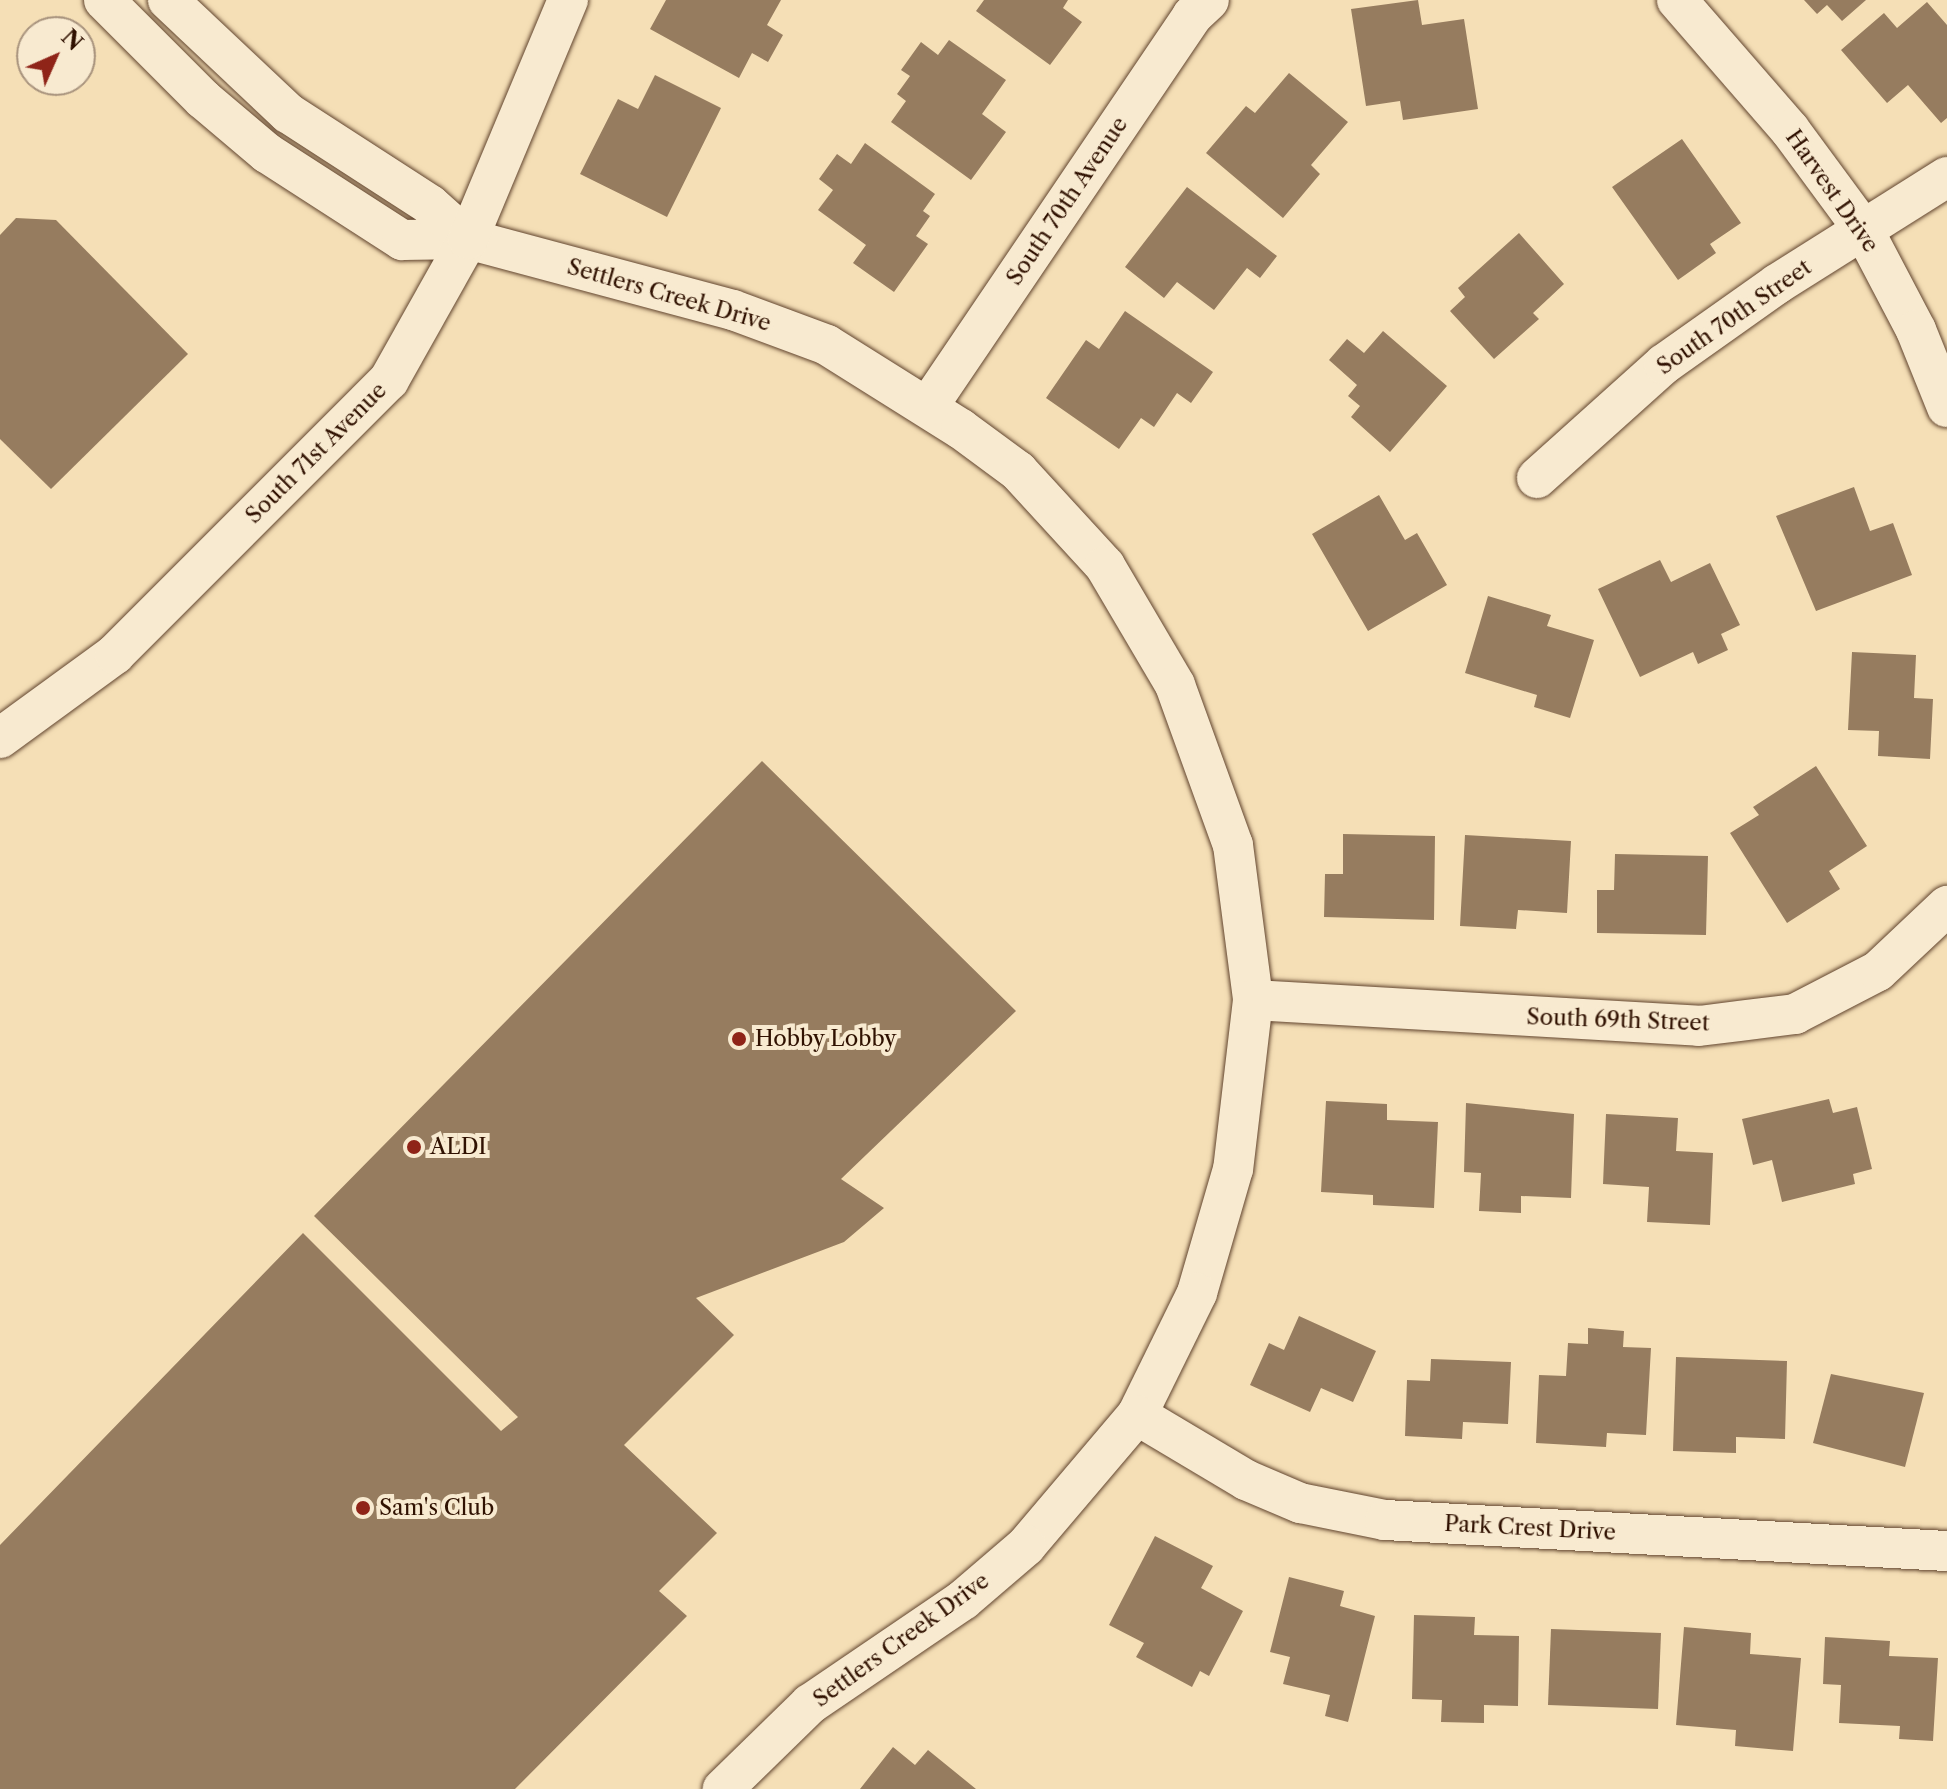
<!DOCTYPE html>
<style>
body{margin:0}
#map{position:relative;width:1947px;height:1789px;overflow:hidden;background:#f5dfb6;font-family:"Libre Caslon Text",serif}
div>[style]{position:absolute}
.building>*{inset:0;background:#967c5f}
.roads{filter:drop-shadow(0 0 2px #61442e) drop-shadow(0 0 2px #61442e)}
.minor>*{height:40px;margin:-20px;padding:0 20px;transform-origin:20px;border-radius:20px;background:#f8ead0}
.dots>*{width:22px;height:22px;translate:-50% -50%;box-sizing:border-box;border:4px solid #f8ead0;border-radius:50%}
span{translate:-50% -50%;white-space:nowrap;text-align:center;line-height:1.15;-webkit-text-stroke:8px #f8ead0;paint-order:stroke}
.street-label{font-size:22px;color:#301101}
.poi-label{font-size:22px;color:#301101}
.left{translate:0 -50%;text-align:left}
.north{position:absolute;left:16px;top:16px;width:80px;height:80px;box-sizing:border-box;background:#f8ead0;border:2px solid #a8937d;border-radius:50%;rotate:45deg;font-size:22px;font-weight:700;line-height:32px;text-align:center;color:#301101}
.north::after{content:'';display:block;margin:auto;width:28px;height:36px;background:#8f2418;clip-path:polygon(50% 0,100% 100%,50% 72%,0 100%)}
</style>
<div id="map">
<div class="building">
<i style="clip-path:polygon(666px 0,781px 0,767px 25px,783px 35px,768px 62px,752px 53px,739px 78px,650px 29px)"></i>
<i style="clip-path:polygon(984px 0,1068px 0,1063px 8px,1082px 22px,1050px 65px,976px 11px)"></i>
<i style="clip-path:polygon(1418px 0,1422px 25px,1464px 19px,1478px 109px,1403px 120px,1400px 101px,1366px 106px,1351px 9px)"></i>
<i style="clip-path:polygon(1804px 0,1866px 0,1842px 21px,1827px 5px,1817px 14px)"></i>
<i style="clip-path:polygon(1927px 2px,1947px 25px,1947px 118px,1941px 123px,1908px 85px,1887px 103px,1841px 50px,1884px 13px,1897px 28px)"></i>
<i style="clip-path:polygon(949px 40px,1006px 80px,982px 114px,1006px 132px,971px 180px,891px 122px,906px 101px,897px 94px,910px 76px,901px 70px,921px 42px,938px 55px)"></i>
<i style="clip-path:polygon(1289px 73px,1348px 122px,1311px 165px,1320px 174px,1283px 218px,1206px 153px,1246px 106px,1255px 113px)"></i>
<i style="clip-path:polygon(655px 75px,721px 108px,667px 217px,580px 174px,618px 99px,638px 109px)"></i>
<i style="clip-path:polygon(1682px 139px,1741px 223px,1710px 244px,1716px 253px,1678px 280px,1612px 187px)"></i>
<i style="clip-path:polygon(865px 143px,935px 194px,923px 211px,930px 216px,916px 236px,928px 244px,894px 292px,853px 263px,866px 245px,818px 210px,833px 190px,819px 179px,837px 154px,851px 164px)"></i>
<i style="clip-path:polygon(1187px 187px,1277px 256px,1260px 278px,1247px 268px,1214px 310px,1177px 282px,1164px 298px,1125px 267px)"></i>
<i style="clip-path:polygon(16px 218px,56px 220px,188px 354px,51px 489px,0 439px,0 235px)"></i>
<i style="clip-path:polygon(1519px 233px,1564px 284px,1533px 313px,1539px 319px,1494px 359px,1450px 311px,1465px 297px,1458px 288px)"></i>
<i style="clip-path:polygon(1125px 311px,1213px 372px,1191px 403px,1177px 393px,1154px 427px,1141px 418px,1119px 449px,1046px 398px,1086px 340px,1099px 349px)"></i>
<i style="clip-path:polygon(1383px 331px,1447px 386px,1390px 452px,1351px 417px,1360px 406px,1348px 396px,1357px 385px,1329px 360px,1347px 339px,1364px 353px)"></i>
<i style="clip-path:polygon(1854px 487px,1870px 531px,1893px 523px,1912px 575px,1816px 611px,1776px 516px)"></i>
<i style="clip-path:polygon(1379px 495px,1405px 540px,1417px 533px,1447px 585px,1368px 631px,1312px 534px)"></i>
<i style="clip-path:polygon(1660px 560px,1671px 582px,1710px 563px,1740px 625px,1721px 634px,1728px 650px,1698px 664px,1693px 652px,1640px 677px,1598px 589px)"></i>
<i style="clip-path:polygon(1488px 596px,1551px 615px,1547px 626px,1594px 640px,1570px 718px,1534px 707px,1537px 695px,1465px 673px)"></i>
<i style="clip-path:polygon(1852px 652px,1916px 655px,1914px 698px,1933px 699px,1930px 759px,1878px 756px,1879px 731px,1848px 730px)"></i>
<i style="clip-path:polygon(762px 761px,1016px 1011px,841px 1179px,884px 1208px,844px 1242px,696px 1298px,734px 1335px,624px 1445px,717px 1533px,659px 1591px,687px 1616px,515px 1789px,0 1789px,0 1545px,303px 1233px,501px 1431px,518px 1417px,314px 1216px)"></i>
<i style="clip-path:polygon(1816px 766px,1867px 846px,1829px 871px,1840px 889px,1787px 923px,1730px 833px,1759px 815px,1753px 807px)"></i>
<i style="clip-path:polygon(1343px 834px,1435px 836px,1434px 920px,1324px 917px,1325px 874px,1343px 874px)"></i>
<i style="clip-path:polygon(1465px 835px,1571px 841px,1567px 913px,1518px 910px,1516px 929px,1460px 926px)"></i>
<i style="clip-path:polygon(1615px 854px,1708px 856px,1706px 935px,1597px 933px,1597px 890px,1614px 890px)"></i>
<i style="clip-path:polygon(1829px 1099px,1833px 1113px,1857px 1107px,1872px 1169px,1853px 1174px,1855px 1184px,1782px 1202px,1772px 1160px,1753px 1165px,1742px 1119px)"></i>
<i style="clip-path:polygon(1326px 1101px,1387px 1104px,1387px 1120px,1438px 1122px,1434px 1208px,1373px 1205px,1373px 1195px,1321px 1192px)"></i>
<i style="clip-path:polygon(1466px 1103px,1574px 1114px,1571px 1198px,1521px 1196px,1521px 1213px,1479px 1211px,1481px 1173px,1464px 1172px)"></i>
<i style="clip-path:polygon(1606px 1114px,1678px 1118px,1676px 1151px,1713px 1153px,1710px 1225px,1647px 1222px,1649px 1187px,1603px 1184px)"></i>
<i style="clip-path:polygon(1299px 1316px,1376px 1351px,1353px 1402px,1321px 1388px,1310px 1412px,1250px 1385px,1269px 1343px,1284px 1350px)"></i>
<i style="clip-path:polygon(1588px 1328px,1624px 1331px,1623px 1347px,1651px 1348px,1646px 1435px,1607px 1433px,1606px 1447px,1536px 1443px,1539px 1375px,1566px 1376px,1568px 1343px,1588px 1344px)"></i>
<i style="clip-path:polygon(1676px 1357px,1787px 1361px,1785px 1439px,1736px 1437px,1736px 1453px,1673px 1451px)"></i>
<i style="clip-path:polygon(1431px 1359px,1511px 1362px,1508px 1424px,1463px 1422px,1462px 1439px,1405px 1436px,1407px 1380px,1430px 1381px)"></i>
<i style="clip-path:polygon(1831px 1374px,1924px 1393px,1905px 1467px,1813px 1443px)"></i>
<i style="clip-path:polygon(1155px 1536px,1213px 1566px,1201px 1588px,1243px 1611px,1209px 1676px,1200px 1671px,1192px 1687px,1136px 1657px,1144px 1643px,1109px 1625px)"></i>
<i style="clip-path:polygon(1289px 1577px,1344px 1591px,1340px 1606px,1375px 1616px,1348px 1722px,1325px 1716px,1330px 1695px,1283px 1684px,1290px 1657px,1270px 1652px)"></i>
<i style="clip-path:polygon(1414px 1615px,1475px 1617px,1474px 1635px,1519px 1636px,1518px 1706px,1484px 1705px,1484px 1723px,1441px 1722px,1442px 1700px,1412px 1699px)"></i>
<i style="clip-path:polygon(1684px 1627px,1751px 1633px,1750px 1654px,1801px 1658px,1793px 1751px,1735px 1746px,1736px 1730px,1676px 1725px)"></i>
<i style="clip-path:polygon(1551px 1629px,1661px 1633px,1658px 1709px,1548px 1705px)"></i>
<i style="clip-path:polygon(1825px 1637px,1890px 1641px,1889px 1656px,1938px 1658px,1933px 1741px,1899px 1739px,1900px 1726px,1839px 1723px,1841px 1685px,1823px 1684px)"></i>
<i style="clip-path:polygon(893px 1747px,915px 1765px,928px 1750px,976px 1789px,860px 1789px)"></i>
</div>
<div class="roads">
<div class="minor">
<i style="left:104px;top:0;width:140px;rotate:45deg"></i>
<i style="left:203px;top:99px;width:84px;rotate:40.2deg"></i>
<i style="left:267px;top:153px;width:161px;rotate:32.8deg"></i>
<i style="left:402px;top:240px;width:66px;rotate:-0.9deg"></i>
<i style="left:468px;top:239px;width:274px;rotate:15deg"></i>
<i style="left:733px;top:310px;width:100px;rotate:20.4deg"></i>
<i style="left:827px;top:345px;width:158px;rotate:32.1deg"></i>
<i style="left:961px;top:429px;width:71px;rotate:36.4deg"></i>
<i style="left:1018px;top:471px;width:129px;rotate:47.5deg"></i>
<i style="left:1105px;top:566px;width:138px;rotate:59.5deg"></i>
<i style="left:1175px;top:685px;width:170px;rotate:70.1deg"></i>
<i style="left:1233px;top:845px;width:156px;rotate:82.6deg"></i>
<i style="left:1253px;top:1000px;width:170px;rotate:96.7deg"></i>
<i style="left:1233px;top:1169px;width:129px;rotate:106.2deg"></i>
<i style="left:1197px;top:1293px;width:136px;rotate:116.2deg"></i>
<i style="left:1137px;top:1415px;width:172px;rotate:130.3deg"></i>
<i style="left:1026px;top:1546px;width:83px;rotate:139.4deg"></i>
<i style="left:963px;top:1600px;width:185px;rotate:145.8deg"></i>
<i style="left:810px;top:1704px;width:122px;rotate:135.7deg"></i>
<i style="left:168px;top:0;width:165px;rotate:43.3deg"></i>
<i style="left:288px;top:113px;width:169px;rotate:32.9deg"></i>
<i style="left:430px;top:205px;width:51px;rotate:41.8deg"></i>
<i style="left:1677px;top:0;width:172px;rotate:49deg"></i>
<i style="left:1790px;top:130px;width:123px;rotate:53.6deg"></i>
<i style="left:1863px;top:229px;width:114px;rotate:62.3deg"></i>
<i style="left:1916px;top:330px;width:83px;rotate:68.1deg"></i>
<i style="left:929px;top:405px;width:470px;rotate:-55.9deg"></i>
<i style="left:1192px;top:16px;width:23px;rotate:-43deg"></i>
<i style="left:1537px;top:478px;width:171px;rotate:-41.9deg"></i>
<i style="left:1664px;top:364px;width:138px;rotate:-35.3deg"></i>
<i style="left:1777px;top:284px;width:201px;rotate:-32.2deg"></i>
<i style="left:0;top:738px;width:142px;rotate:-36.1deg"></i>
<i style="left:115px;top:654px;width:387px;rotate:-45deg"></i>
<i style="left:389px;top:380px;width:162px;rotate:-60.7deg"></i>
<i style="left:468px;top:239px;width:259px;rotate:-67.3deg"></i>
<i style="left:1253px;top:1000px;width:447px;rotate:3.3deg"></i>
<i style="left:1699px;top:1026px;width:97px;rotate:-7.1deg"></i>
<i style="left:1795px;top:1014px;width:93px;rotate:-27.4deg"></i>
<i style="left:1878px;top:971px;width:95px;rotate:-43.3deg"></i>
<i style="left:1137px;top:1415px;width:127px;rotate:30.8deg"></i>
<i style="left:1246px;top:1480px;width:59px;rotate:23.1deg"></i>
<i style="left:1300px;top:1503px;width:87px;rotate:11.3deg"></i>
<i style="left:1385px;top:1520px;width:563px;rotate:3.16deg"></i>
</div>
</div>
<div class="dots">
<i style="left:739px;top:1039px;background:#8f2418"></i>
<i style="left:414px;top:1147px;background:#8f2418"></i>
<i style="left:363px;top:1508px;background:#8f2418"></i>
</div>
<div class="street-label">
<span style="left:1832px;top:191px;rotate:55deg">Harvest Drive</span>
<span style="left:1067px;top:201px;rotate:-56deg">South 70th Avenue</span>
<span style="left:669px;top:295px;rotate:16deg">Settlers Creek Drive</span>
<span style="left:1734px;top:317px;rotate:-35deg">South 70th Street</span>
<span style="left:316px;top:453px;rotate:-45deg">South 71st Avenue</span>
<span style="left:1618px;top:1020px;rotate:2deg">South 69th Street</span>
<span style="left:1530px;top:1528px;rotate:3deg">Park Crest Drive</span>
<span style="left:901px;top:1640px;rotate:-36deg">Settlers Creek Drive</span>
</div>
<div class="poi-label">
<span class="left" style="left:755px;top:1039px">Hobby Lobby</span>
<span class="left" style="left:430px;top:1147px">ALDI</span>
<span class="left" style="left:379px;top:1508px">Sam's Club</span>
</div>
<div class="north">N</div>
</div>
